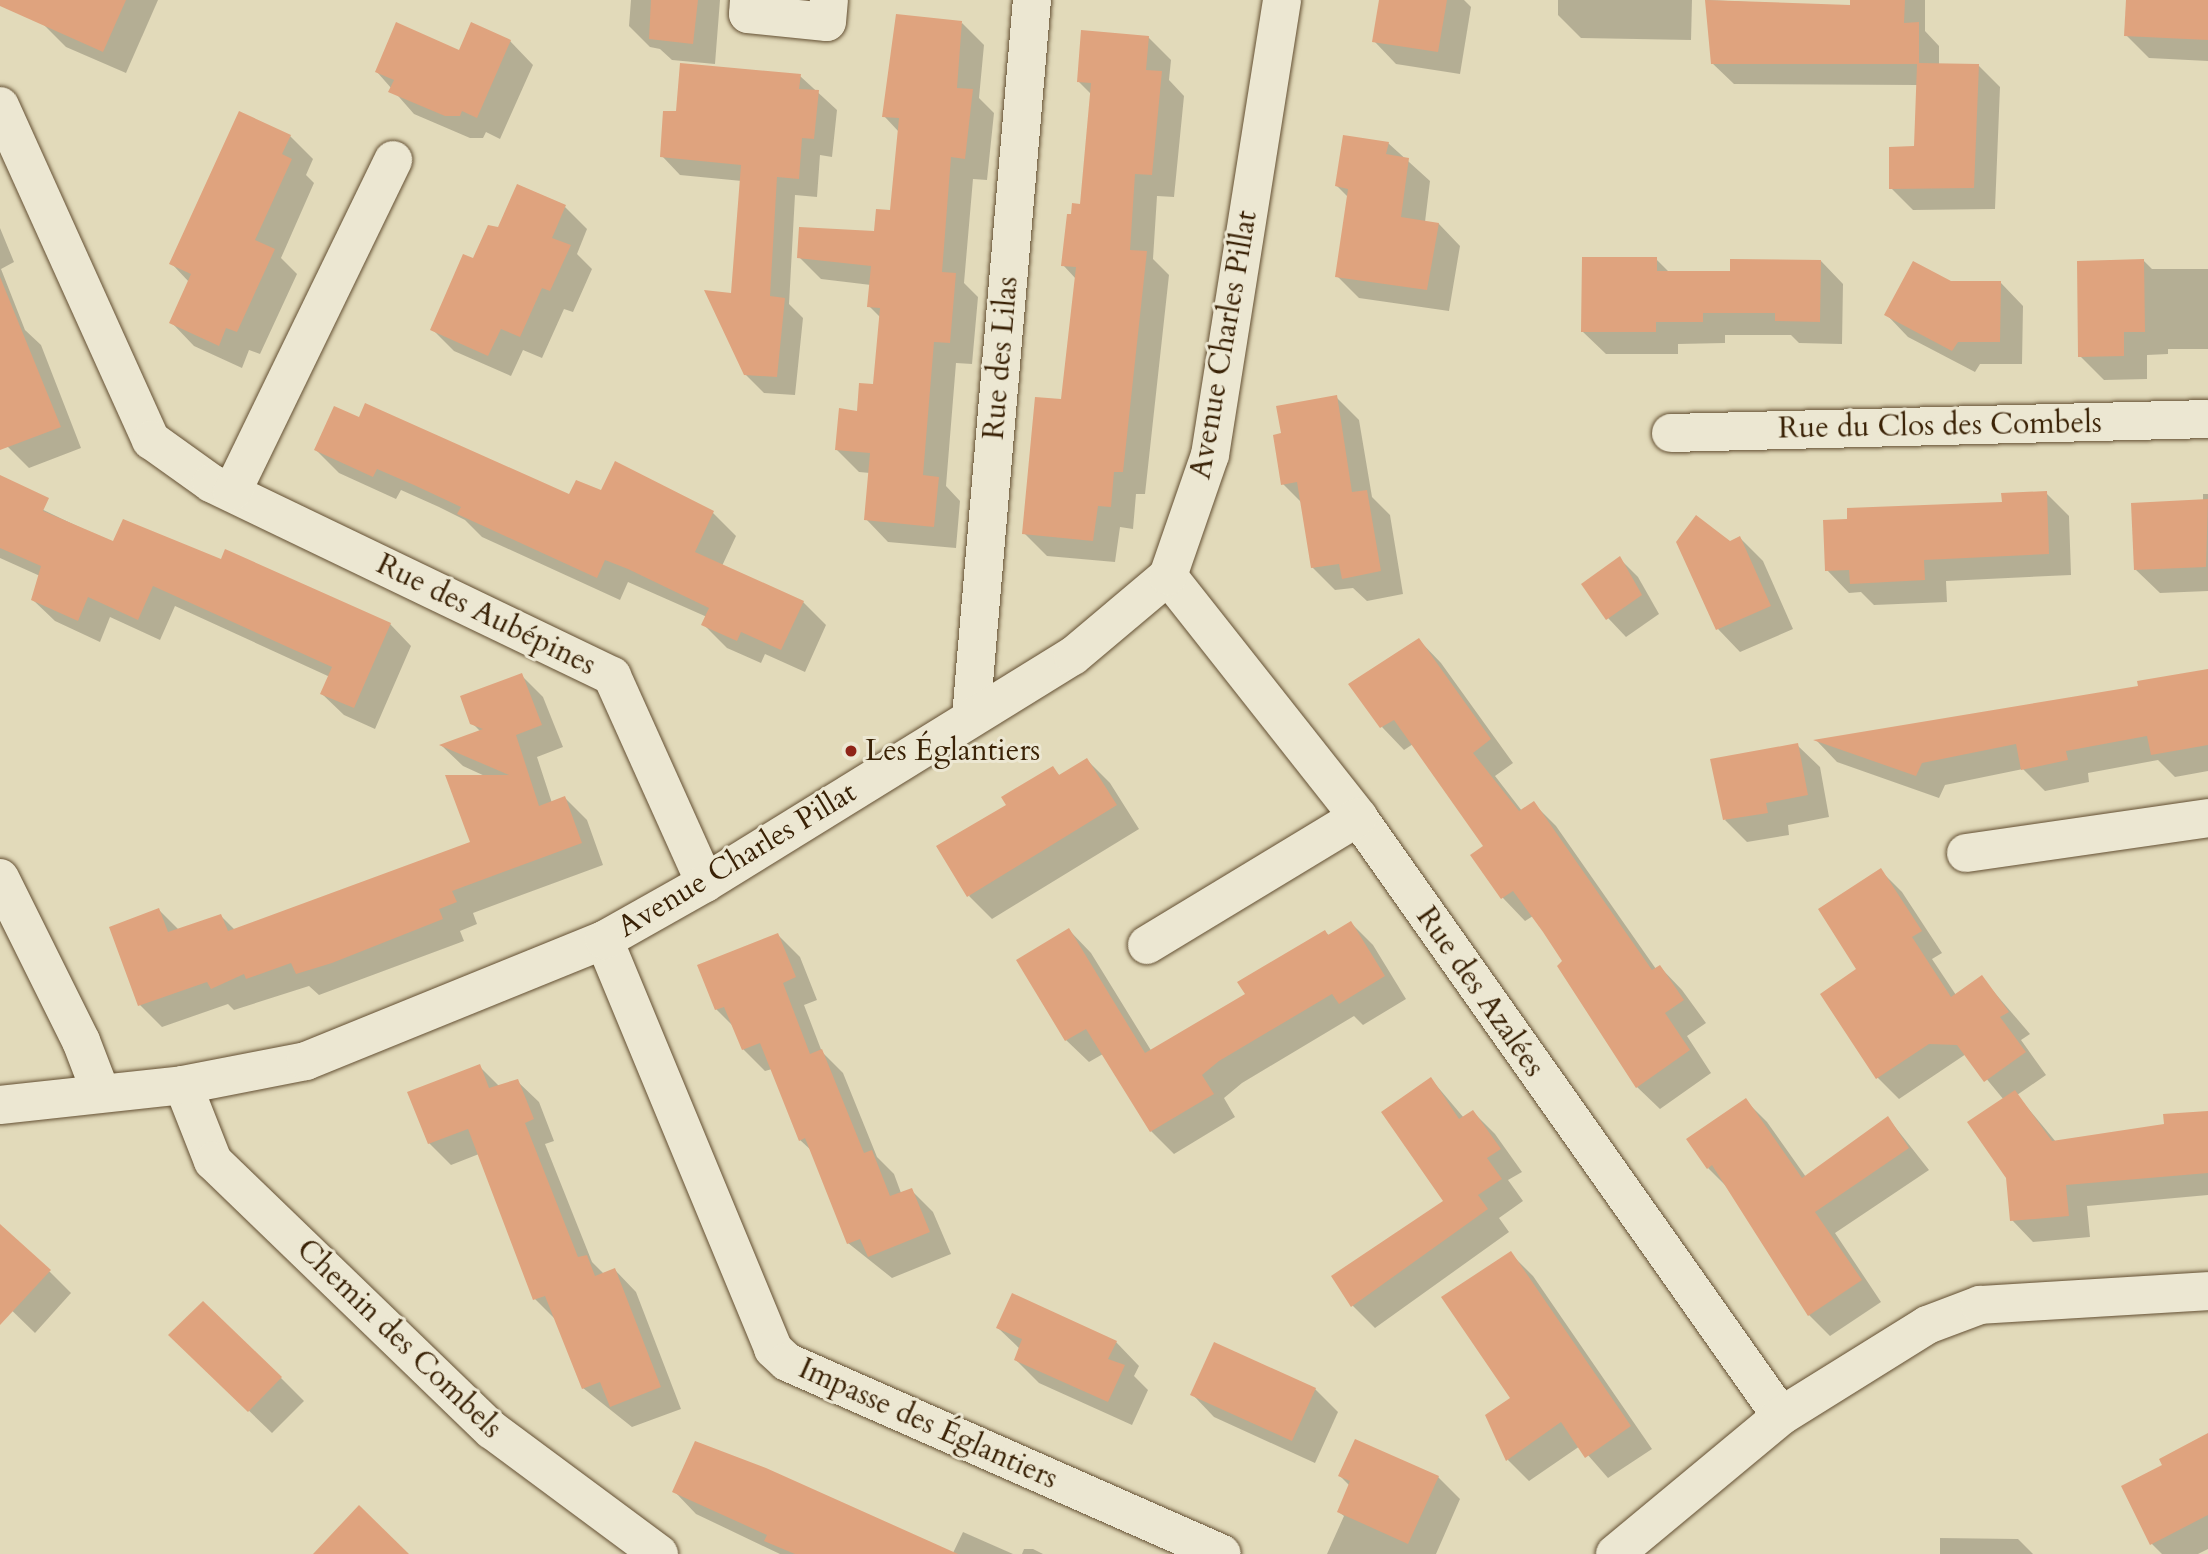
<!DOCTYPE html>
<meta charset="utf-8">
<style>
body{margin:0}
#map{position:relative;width:2208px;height:1554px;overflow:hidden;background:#e2daba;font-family:Cardo,serif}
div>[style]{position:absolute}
.shadow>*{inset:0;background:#0003}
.building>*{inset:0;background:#dfa37e}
.roads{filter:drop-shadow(0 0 2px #645033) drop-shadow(0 0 2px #645033)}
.minor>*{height:38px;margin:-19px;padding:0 19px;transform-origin:19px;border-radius:19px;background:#ece7d2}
.dots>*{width:19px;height:19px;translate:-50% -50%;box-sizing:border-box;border:4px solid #ece7d2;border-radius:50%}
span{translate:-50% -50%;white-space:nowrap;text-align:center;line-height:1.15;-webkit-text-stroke:6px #ece7d2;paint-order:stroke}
.street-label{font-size:30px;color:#3a2206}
.poi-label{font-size:30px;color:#3a2206}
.left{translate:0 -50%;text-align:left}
</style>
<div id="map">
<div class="shadow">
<i style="clip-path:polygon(53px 0,158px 0,126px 73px,66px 47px,43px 24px)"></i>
<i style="clip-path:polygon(631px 0,720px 0,715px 64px,672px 60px,660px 49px,650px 47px,629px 26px)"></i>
<i style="clip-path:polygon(1381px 0,1464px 0,1471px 7px,1460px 74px,1396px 64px,1374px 41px)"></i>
<i style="clip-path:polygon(1558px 0,1692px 0,1691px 40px,1581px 38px,1558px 15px)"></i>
<i style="clip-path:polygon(1707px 0,1852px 7px,1863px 0,1925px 0,1925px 31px,1939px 46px,1939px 65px,1979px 66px,2000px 87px,1995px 209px,1913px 210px,1891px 188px,1916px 148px,1918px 85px,1734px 84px,1712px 63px)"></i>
<i style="clip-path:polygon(2127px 0,2208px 0,2208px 61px,2149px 58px,2126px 35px)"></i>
<i style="clip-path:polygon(962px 23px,984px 45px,979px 98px,994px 113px,987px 180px,973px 179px,964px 283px,978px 297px,972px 364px,956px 363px,946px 486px,960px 501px,956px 548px,888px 542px,866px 519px,870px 473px,859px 472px,837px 450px,874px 386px,881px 318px,869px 306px,871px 285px,821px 279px,799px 257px,875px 233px,892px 212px,899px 132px,884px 116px)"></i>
<i style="clip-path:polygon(1148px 37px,1171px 60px,1169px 80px,1184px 96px,1174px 197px,1157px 196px,1153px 259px,1169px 275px,1145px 494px,1136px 494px,1133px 529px,1120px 527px,1115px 562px,1047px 556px,1024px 533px,1063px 401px,1076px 279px,1063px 265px,1072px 216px,1081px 206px,1091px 94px,1078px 81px)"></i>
<i style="clip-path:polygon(510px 41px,533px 65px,500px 139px,486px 132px,483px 138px,470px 138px,414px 114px,377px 72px)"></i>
<i style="clip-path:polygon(800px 76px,837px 110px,832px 157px,820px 155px,817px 197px,795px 195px,789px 304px,803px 318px,795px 395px,764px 393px,745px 374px,732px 295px,742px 181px,680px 175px,662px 156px,677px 113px)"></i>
<i style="clip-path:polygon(290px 136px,313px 159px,306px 175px,314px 183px,281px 258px,297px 274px,260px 354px,249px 350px,242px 368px,194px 346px,171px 322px,189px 282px,171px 263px)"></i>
<i style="clip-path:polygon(1388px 143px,1430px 181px,1425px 222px,1439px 224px,1460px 246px,1449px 311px,1359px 298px,1337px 276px,1348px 197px,1337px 186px)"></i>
<i style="clip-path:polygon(565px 207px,587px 229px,577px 254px,592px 269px,573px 312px,564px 309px,542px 358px,523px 350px,511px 376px,454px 351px,432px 329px,474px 260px,499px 229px)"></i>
<i style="clip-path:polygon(0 228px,14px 262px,1px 269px,25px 330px,41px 345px,81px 448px,29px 468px,8px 447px,0 429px)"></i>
<i style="clip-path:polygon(1656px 259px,1670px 273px,1732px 273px,1821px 261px,1843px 284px,1842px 344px,1799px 343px,1791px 335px,1725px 335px,1725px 343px,1678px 344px,1678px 354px,1606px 354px,1583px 332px)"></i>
<i style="clip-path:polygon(2143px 260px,2152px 269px,2208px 269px,2208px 349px,2168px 349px,2168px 354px,2147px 355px,2147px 379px,2104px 380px,2080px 356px)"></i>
<i style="clip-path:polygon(1951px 283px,2001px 283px,2023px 306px,2022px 364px,1980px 364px,1975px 372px,1908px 337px,1886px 314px)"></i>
<i style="clip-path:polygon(1336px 397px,1359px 420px,1372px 497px,1390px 515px,1403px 594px,1367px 601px,1353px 588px,1335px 590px,1312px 567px,1302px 503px,1283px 484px,1283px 435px)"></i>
<i style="clip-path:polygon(316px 450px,570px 496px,602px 493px,713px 513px,736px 536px,722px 566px,803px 602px,826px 625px,805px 672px,765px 654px,761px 663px,727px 648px,704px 625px,707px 617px,628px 582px,620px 600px,482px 537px,465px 520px,439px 507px,401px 490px,396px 499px,339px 473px)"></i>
<i style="clip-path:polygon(0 489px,114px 544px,390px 624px,411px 646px,375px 729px,344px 715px,322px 694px,330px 677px,175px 606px,160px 640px,110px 617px,100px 642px,55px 621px,33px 600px,40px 576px,0 558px)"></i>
<i style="clip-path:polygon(2046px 493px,2069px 516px,2071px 575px,1946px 581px,1947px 602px,1874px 605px,1861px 592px,1849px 593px,1827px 570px,2003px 504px)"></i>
<i style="clip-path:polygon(2203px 494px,2208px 494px,2208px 591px,2160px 593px,2136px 570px,2203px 501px)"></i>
<i style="clip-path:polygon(1740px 538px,1763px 561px,1793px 629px,1740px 652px,1718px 629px,1678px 543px,1730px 543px)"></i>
<i style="clip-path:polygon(1620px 559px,1638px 577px,1659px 614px,1626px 637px,1608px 618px)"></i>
<i style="clip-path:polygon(1419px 640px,1441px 663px,1513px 763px,1495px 776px,1522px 811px,1534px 804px,1556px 826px,1656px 969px,1660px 967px,1682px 990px,1706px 1023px,1687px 1036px,1711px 1073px,1660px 1109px,1637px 1087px,1565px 962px,1533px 916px,1525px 921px,1503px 898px,1473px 856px,1485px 847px,1413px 744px,1404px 750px,1382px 727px)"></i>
<i style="clip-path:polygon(2208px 671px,2208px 771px,2175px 777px,2158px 760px,2088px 773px,2089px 782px,2045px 791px,2023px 769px,1945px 785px,1939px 798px,1837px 762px,1817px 741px,2140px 688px)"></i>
<i style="clip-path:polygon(521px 675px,543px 697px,563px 747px,537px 757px,552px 803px,565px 798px,587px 820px,603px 865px,473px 913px,477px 924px,460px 931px,464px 941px,319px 995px,309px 986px,234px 1010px,228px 1004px,162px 1027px,140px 1005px,159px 910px,179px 930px,221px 916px,235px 930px,472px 843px,487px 777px,463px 766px,442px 746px,481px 732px,472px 723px)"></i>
<i style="clip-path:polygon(1797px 745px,1820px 767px,1829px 817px,1788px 825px,1789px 835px,1747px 842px,1725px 820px)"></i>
<i style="clip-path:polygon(1087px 760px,1110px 783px,1139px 829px,992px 919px,969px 896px,1008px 805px,1052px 768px,1060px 776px)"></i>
<i style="clip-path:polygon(1881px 871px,1902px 892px,1942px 953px,1932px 959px,1956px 995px,1982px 978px,2030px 1034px,2021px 1040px,2046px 1075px,2017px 1095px,2056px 1142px,2166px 1126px,2208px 1112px,2208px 1195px,2087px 1206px,2090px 1237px,2033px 1242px,2012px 1220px,2004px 1100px,1966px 1054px,1899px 1099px,1877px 1077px,1859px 969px)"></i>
<i style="clip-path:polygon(1351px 923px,1373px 945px,1406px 999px,1363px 1025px,1354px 1016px,1242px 1083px,1224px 1098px,1235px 1117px,1174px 1154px,1151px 1131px,1103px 1054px,1089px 1062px,1066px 1040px,1069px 930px,1091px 953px,1152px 1052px,1247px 995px,1325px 932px,1330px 936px)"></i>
<i style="clip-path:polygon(778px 935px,800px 957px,817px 1000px,804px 1005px,822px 1052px,843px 1073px,877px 1157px,894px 1174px,901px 1193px,911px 1190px,933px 1212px,951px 1254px,892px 1278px,848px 1243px,813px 1152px,800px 1140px,772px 1069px,765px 1071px,743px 1049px,735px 1028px,716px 1009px)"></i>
<i style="clip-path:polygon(479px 1066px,500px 1087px,517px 1081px,539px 1102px,554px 1141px,545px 1144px,592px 1262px,604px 1274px,615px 1270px,636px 1292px,681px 1409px,632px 1427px,583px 1388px,557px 1321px,535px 1299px,479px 1154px,451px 1165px,429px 1143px)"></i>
<i style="clip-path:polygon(1431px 1079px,1464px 1118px,1473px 1112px,1495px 1134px,1522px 1172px,1508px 1180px,1523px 1201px,1499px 1218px,1509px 1232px,1375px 1328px,1353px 1306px,1334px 1276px,1446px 1201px)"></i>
<i style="clip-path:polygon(1746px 1101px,1767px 1122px,1806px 1177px,1888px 1118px,1929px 1170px,1835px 1233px,1881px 1302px,1830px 1336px,1809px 1315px,1729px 1189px,1708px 1168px)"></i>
<i style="clip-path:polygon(0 1244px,50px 1272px,71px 1293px,35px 1333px,0 1299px)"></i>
<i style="clip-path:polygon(1511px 1254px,1533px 1276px,1652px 1449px,1608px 1478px,1580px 1446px,1529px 1481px,1508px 1460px,1512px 1398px)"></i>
<i style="clip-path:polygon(998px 1328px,1116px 1342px,1139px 1366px,1134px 1376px,1148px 1390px,1132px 1425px,1039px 1383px,1016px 1360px,1020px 1349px)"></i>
<i style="clip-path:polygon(194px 1358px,281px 1378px,304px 1401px,272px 1433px)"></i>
<i style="clip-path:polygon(1315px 1389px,1338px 1412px,1315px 1463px,1214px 1417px,1192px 1394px)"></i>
<i style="clip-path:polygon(2208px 1435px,2208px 1549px,2198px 1554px,2162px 1554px,2152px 1544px,2123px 1487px,2165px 1466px)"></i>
<i style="clip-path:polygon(1340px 1476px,1438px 1477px,1460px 1499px,1436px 1554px,1327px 1554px,1344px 1516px,1339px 1512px,1350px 1486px)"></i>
<i style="clip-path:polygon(674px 1491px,953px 1553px,963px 1532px,1013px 1554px,780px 1554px,696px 1514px)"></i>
<i style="clip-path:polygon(1940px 1538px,2018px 1539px,2033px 1554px,1940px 1554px)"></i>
<i style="clip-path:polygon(1024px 1549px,1033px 1549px,1043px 1554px,1022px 1554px)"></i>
</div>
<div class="building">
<i style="clip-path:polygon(0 0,126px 0,103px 52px,0 6px)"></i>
<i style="clip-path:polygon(651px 0,698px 0,693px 44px,649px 39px)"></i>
<i style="clip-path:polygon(1379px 0,1447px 0,1438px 52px,1372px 42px)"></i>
<i style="clip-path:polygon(1705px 0,1850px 5px,1850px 0,1905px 0,1904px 23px,1919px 22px,1919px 63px,1979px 64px,1974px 188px,1889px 189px,1889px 147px,1914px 146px,1917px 64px,1711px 64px)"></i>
<i style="clip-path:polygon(2126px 0,2208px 0,2208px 40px,2124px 36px)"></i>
<i style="clip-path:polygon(896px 14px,962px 21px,957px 88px,973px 89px,965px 159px,951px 157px,942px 272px,956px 273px,950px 343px,934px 342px,923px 475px,939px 477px,934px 527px,864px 520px,870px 453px,835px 450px,839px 408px,857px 411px,859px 383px,873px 384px,880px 308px,867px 307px,871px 266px,797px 258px,799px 227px,874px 231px,876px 209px,890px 210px,899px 118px,882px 117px)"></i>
<i style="clip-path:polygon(396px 22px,459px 50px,471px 22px,511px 40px,477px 118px,462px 111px,460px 116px,445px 116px,388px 92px,394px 80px,375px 72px)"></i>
<i style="clip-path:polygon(1081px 30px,1149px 36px,1146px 70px,1162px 71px,1152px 175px,1135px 174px,1130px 250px,1147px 251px,1123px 472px,1114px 472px,1111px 507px,1098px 506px,1093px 541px,1022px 534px,1035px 397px,1061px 399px,1076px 267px,1061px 266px,1067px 214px,1071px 214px,1072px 203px,1080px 204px,1091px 83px,1077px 82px)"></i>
<i style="clip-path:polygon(680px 63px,801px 74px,799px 89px,819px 90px,814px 139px,802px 138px,799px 179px,777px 177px,770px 296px,785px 298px,777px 377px,744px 375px,704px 290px,731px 293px,741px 165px,660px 157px,663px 111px,676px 111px)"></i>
<i style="clip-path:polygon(239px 111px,291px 135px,282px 154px,292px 159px,255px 240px,275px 249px,237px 332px,226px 328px,219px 346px,169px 323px,191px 274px,169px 264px)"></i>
<i style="clip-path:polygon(1343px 135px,1389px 142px,1386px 154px,1409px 158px,1401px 217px,1439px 223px,1427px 290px,1335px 277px,1348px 189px,1335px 186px)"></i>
<i style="clip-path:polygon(517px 184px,566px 205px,552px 238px,571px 245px,550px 291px,542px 288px,520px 337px,501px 329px,488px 356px,430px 330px,463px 254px,473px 258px,488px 225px,498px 227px)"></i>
<i style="clip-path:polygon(1582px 257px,1657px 257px,1657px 271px,1730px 271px,1730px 259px,1821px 260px,1820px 322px,1775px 321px,1775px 313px,1703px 313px,1703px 322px,1656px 322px,1656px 332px,1581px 332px)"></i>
<i style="clip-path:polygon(2144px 259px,2145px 332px,2124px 332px,2124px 356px,2078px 357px,2077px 261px)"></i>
<i style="clip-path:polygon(1913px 261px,1951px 281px,2001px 281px,2000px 342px,1958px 342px,1952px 351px,1884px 315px)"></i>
<i style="clip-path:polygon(0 277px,61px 427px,0 450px)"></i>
<i style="clip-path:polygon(1337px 395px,1352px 492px,1367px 490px,1381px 571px,1342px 579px,1339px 564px,1311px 568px,1297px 482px,1281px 485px,1273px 435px,1281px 433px,1276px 406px)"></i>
<i style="clip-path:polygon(365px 403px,569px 494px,576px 480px,601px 490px,615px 461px,714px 511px,695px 552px,804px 601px,781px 650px,741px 632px,737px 641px,701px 625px,709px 608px,628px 569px,605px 560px,597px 578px,457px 514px,461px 507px,414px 485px,377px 469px,373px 477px,314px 450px,334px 406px,359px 417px)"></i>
<i style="clip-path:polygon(0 475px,49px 498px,43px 511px,113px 541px,123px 519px,221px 559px,225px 549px,391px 623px,354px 708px,320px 694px,332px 667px,153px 586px,138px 620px,88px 597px,78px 621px,31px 600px,41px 566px,0 548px)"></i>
<i style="clip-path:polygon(2047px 491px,2049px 554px,1924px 560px,1925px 580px,1850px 584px,1849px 570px,1825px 571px,1823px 520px,1847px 519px,1847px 508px,2002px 502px,2001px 493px)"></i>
<i style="clip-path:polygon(2208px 499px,2206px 567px,2134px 570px,2131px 503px)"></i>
<i style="clip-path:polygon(1696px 515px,1730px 541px,1740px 536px,1771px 606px,1716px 630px,1676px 542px)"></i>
<i style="clip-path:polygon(1620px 556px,1642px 595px,1606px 620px,1581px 584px)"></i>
<i style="clip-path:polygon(1419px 638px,1491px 739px,1473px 753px,1519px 811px,1534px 801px,1652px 970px,1660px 965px,1684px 1000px,1665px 1013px,1690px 1050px,1636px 1088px,1557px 966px,1562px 961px,1543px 932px,1513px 891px,1501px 899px,1470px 855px,1483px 846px,1404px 734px,1394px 720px,1380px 728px,1348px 684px)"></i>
<i style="clip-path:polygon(2208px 669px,2208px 745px,2151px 755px,2147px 736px,2066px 751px,2068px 760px,2021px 770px,2016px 744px,1922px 763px,1916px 776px,1813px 740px,2138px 686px,2137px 681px)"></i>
<i style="clip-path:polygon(522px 673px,542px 725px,516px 735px,539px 806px,565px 796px,582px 843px,452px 891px,457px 902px,439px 909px,443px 919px,332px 963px,296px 974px,291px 963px,246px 979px,244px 974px,211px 989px,207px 982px,138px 1006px,109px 927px,159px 908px,168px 932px,221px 914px,228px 931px,470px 842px,445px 775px,509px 775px,439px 745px,483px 729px,470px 724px,460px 696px)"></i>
<i style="clip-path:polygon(1798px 743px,1808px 795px,1766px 803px,1768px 813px,1723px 820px,1710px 759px)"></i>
<i style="clip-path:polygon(1087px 758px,1117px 805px,967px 897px,936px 846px,1006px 805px,1001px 797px,1053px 766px,1059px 775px)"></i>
<i style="clip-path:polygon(1881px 868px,1922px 931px,1912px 937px,1951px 997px,1982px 975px,2009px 1012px,2000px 1017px,2026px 1052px,1984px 1082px,1957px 1045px,1929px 1044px,1876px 1079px,1820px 994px,1856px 969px,1818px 909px)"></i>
<i style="clip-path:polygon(1351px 921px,1385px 976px,1339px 1004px,1332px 994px,1219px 1061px,1202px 1075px,1214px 1094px,1150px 1132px,1086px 1029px,1065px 1041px,1016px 960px,1069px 928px,1145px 1053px,1245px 994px,1237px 982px,1325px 930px,1328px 935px)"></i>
<i style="clip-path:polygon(778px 933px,796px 977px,783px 983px,810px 1054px,822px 1049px,864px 1153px,872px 1150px,890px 1196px,912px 1188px,930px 1232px,868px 1257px,860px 1239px,847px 1244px,805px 1138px,799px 1141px,760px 1043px,742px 1050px,724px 1007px,715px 1010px,697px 965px)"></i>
<i style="clip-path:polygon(480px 1064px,489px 1088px,518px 1079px,534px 1119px,525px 1123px,578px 1257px,587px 1255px,595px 1276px,615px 1268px,661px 1387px,610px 1407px,600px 1382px,582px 1389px,545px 1296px,533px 1300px,468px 1129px,428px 1144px,407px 1092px)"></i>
<i style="clip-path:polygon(1431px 1077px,1459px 1119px,1473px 1110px,1501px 1149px,1487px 1158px,1502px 1179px,1478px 1195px,1488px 1209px,1351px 1307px,1331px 1276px,1443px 1201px,1381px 1112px)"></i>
<i style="clip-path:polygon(2015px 1090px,2052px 1141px,2164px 1124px,2163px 1114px,2208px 1111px,2208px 1173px,2066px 1185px,2069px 1216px,2010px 1221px,2006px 1178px,1967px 1122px)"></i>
<i style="clip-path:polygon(1746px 1098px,1802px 1178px,1888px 1116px,1909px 1148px,1815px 1212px,1862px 1280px,1808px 1316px,1712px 1165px,1707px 1169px,1686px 1139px)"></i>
<i style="clip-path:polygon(0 1224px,51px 1270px,0 1325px)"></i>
<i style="clip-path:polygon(1511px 1251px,1631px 1426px,1585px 1458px,1561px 1422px,1506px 1461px,1485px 1415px,1510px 1398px,1441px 1297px)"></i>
<i style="clip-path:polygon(1012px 1293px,1117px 1341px,1108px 1359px,1125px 1365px,1108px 1402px,1014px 1360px,1022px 1339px,996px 1328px)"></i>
<i style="clip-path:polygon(203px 1301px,282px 1377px,248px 1412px,168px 1335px)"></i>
<i style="clip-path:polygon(1214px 1342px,1316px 1388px,1292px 1441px,1190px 1395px)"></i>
<i style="clip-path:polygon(2208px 1433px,2208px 1515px,2150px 1545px,2121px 1486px,2162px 1465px,2159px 1459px)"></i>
<i style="clip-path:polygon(1355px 1439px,1439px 1476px,1408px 1544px,1337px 1512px,1350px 1481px,1338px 1476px)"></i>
<i style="clip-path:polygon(695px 1441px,766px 1468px,958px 1554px,795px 1554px,764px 1541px,767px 1535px,672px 1492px)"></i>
<i style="clip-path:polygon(359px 1505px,409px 1554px,313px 1554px)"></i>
</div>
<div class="roads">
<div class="minor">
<i style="left:749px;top:0;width:14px;rotate:94deg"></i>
<i style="left:748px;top:14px;width:79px;rotate:5.8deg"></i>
<i style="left:827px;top:22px;width:22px;rotate:-85deg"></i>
<i style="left:0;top:106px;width:367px;rotate:65.7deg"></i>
<i style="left:151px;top:440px;width:74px;rotate:35.6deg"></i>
<i style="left:211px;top:483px;width:445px;rotate:25.7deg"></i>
<i style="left:612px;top:676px;width:227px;rotate:65.8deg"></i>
<i style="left:1671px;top:433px;width:537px;rotate:-1.49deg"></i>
<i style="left:232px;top:492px;width:369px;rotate:-64.1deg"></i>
<i style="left:1168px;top:576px;width:307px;rotate:51.7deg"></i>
<i style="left:1358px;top:817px;width:733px;rotate:54.77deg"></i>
<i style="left:971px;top:717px;width:720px;rotate:-85.14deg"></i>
<i style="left:1966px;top:853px;width:245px;rotate:-8.2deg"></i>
<i style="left:0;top:878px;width:182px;rotate:63.6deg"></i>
<i style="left:81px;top:1041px;width:56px;rotate:69deg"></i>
<i style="left:604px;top:940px;width:443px;rotate:67.5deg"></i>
<i style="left:773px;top:1349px;width:19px;rotate:43deg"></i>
<i style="left:787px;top:1362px;width:475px;rotate:23.8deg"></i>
<i style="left:1147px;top:945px;width:247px;rotate:-31.2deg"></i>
<i style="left:183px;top:1085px;width:82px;rotate:68.5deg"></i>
<i style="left:213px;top:1161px;width:388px;rotate:44deg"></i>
<i style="left:492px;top:1430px;width:208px;rotate:36.6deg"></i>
<i style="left:0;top:1105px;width:184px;rotate:-6.2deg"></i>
<i style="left:183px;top:1085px;width:125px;rotate:-11deg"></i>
<i style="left:306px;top:1061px;width:322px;rotate:-22.1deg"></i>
<i style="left:604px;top:940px;width:116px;rotate:-29.4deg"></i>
<i style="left:705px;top:883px;width:432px;rotate:-31.7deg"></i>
<i style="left:1073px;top:656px;width:124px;rotate:-40.1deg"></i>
<i style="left:1168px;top:576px;width:128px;rotate:-70.9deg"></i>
<i style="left:1210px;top:455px;width:461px;rotate:-81deg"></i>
<i style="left:1615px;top:1554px;width:216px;rotate:-39.7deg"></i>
<i style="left:1781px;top:1416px;width:172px;rotate:-31.9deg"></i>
<i style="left:1927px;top:1325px;width:57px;rotate:-20.7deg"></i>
<i style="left:1980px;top:1305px;width:228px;rotate:-3.5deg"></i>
</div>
</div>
<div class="dots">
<i style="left:851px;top:751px;background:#8f2418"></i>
</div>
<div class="street-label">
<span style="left:1224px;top:345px;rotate:-80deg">Avenue Charles Pillat</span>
<span style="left:1001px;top:358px;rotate:-85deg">Rue des Lilas</span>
<span style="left:1940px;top:426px;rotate:-1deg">Rue du Clos des Combels</span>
<span style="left:486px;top:615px;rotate:26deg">Rue des Aubépines</span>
<span style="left:737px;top:860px;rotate:-31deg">Avenue Charles Pillat</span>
<span style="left:1480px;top:992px;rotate:55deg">Rue des Azalées</span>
<span style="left:399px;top:1339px;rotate:44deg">Chemin des Combels</span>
<span style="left:928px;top:1424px;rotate:24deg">Impasse des Églantiers</span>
</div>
<div class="poi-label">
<span class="left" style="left:865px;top:751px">Les Églantiers</span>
</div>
</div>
